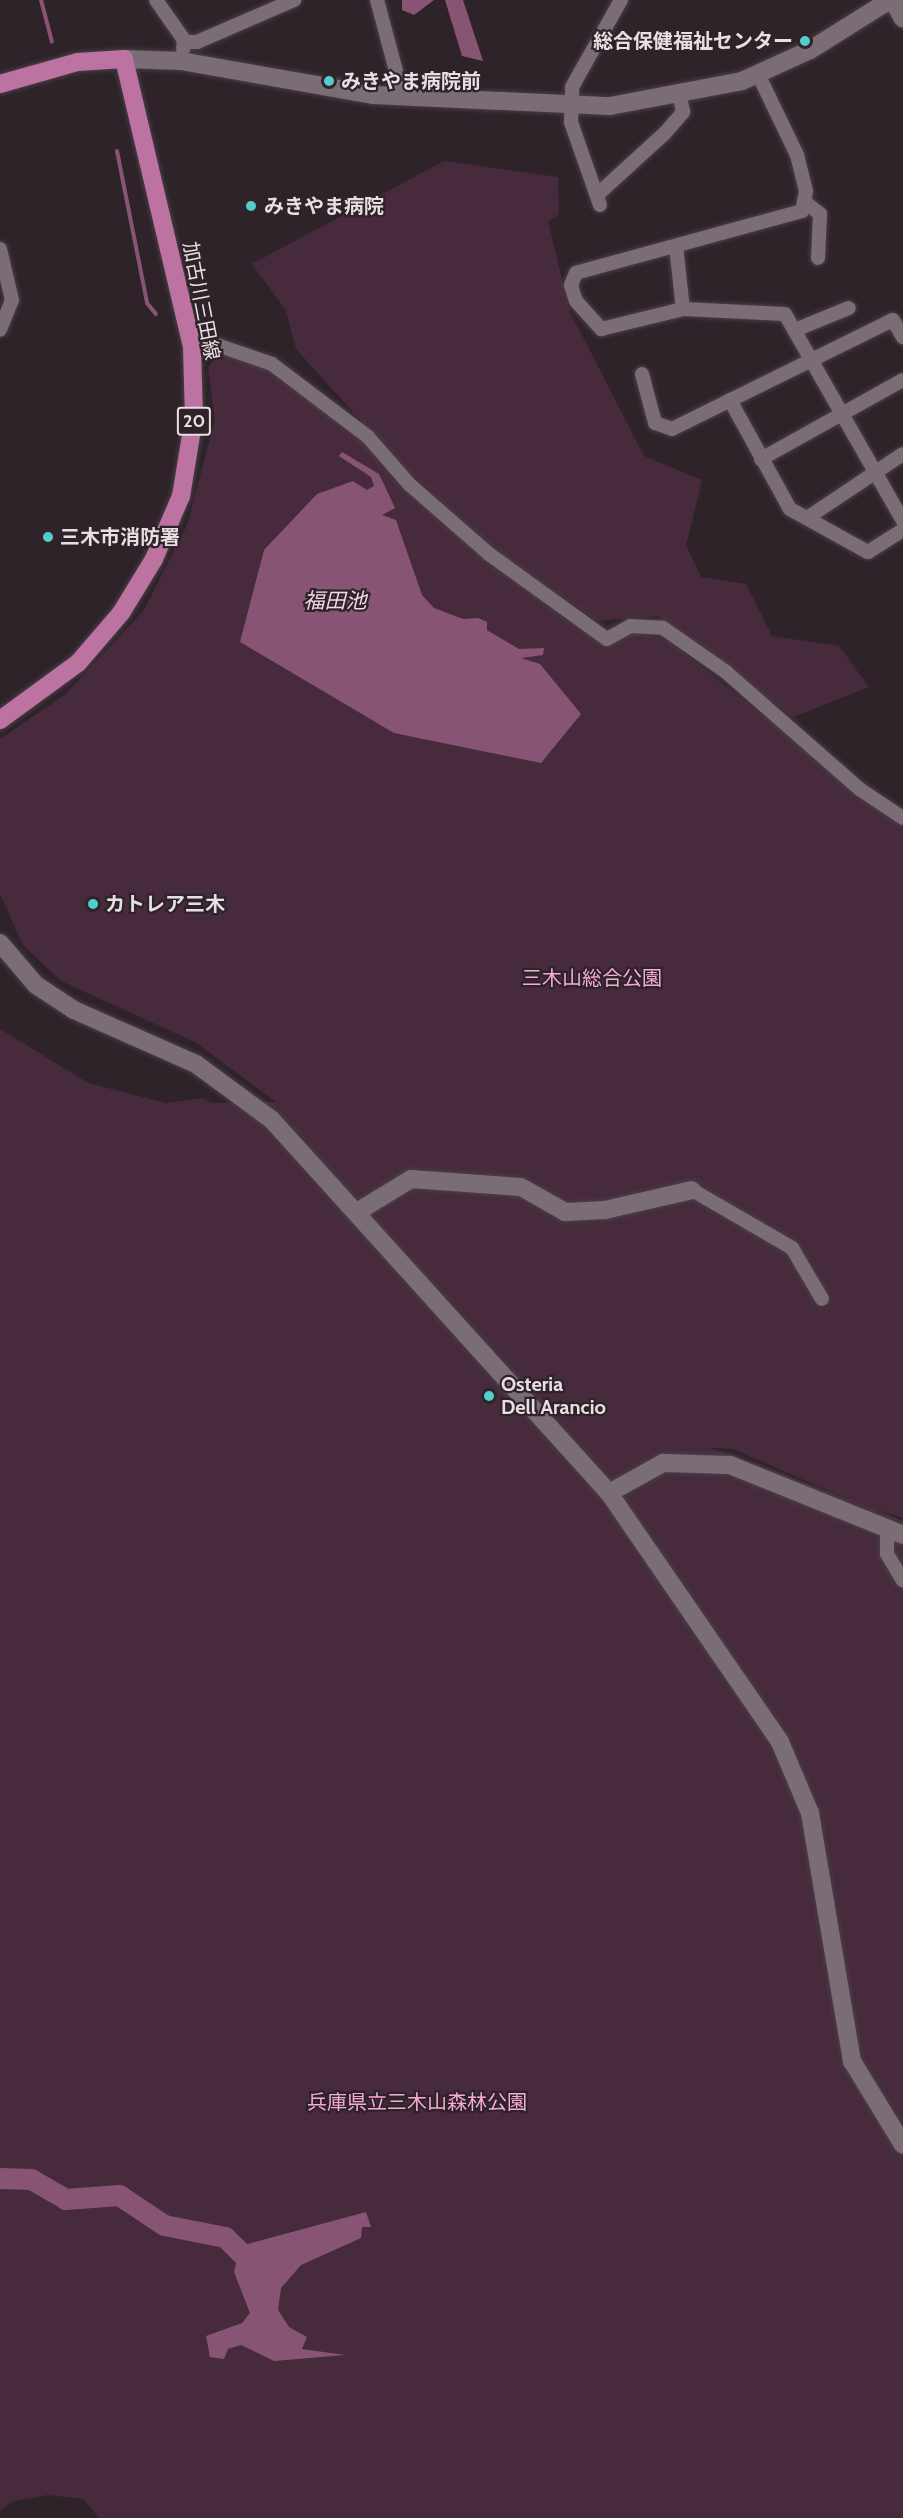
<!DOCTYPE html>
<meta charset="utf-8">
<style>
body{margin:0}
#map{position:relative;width:903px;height:2518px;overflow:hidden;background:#2f232a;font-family:Cabin,"Noto Sans JP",sans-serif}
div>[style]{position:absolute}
.green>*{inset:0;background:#472b3c}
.water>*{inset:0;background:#875573}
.stream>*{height:4px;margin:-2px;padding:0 2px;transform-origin:2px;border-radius:2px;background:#875573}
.river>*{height:21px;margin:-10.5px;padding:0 10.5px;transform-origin:10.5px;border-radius:10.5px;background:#875573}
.roads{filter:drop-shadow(0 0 2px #493f45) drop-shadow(0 0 2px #493f45)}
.street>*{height:14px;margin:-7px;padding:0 7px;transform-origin:7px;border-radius:7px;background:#7b6d75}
.secondary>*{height:18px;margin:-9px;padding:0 9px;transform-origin:9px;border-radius:9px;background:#7b6d75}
.primary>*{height:18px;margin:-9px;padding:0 9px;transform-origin:9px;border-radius:9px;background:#bc73a1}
.dots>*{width:16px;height:16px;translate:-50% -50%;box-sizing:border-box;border:3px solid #2f232a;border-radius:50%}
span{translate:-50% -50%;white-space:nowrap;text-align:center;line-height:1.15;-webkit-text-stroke:4.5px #2f232a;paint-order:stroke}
.shield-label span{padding:2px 4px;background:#2f232a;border:2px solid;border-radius:4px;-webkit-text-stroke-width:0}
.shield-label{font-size:18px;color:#e7dfe3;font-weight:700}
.poi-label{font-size:20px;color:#e7dfe3;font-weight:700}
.right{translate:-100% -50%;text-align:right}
.left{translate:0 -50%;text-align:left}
.street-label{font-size:20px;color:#e7dfe3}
.park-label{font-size:20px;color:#f7a9d7}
.water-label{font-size:21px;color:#f6d5e7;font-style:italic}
</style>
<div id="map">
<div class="green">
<i style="clip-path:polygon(444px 161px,558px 177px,559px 214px,548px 221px,570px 312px,644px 456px,702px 480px,686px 545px,701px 577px,746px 584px,772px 636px,839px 646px,869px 687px,793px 717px,658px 616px,597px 621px,494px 549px,400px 464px,296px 349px,286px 310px,252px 264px)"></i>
<i style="clip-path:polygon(evenodd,217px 352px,272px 371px,376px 453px,413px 497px,489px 561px,605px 644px,633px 631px,667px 640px,903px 824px,903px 1518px,877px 1510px,903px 1521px,903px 2518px,99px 2518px,83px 2499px,48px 2495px,14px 2501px,0 2511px,0 1029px,88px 1083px,166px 1103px,203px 1098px,211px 1103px,276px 1102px,195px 1042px,61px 981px,23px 945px,0 894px,0 739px,66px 694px,144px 610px,187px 525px,215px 420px,208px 368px,217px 352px,710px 1448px,733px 1449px,845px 1498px,730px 1454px,710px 1448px)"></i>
</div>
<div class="water">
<i style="clip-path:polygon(402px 0,434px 0,414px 15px,402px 10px)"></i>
<i style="clip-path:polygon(445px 0,463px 0,483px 61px,462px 56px)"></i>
<i style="clip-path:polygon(342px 452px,379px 474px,395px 508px,382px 515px,396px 520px,422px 595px,434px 608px,463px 619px,478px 618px,487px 622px,487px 630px,519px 649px,544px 648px,543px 655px,521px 658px,540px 664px,581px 714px,541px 763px,394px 733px,240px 642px,264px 550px,317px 494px,353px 481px,367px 490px,374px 486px,371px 477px,339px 456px)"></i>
<i style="clip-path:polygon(366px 2212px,371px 2227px,362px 2227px,361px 2238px,301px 2265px,281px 2288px,278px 2310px,289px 2327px,307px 2337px,302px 2349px,345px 2355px,274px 2361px,241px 2345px,228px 2349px,224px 2359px,210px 2357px,206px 2336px,242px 2323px,250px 2313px,234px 2272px,240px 2246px)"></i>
</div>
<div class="stream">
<i style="left:41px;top:0;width:43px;rotate:75.3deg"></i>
<i style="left:117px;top:151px;width:155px;rotate:78.8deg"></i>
<i style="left:147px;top:303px;width:14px;rotate:51deg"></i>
</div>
<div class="river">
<i style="left:0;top:2178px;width:31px;rotate:2deg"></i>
<i style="left:31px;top:2179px;width:39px;rotate:30deg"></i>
<i style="left:65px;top:2199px;width:54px;rotate:-4.2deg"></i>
<i style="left:119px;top:2195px;width:54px;rotate:33.7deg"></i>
<i style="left:164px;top:2225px;width:62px;rotate:11.1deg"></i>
<i style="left:225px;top:2237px;width:23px;rotate:45deg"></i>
</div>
<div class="roads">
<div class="street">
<i style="left:156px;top:0;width:49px;rotate:55deg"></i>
<i style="left:184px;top:40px;width:9px;rotate:96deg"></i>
<i style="left:377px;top:0;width:100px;rotate:75deg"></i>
<i style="left:184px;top:42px;width:13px"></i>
<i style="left:197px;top:42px;width:106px;rotate:-23.4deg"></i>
<i style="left:758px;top:74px;width:90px;rotate:64.3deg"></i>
<i style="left:797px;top:155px;width:37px;rotate:76deg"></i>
<i style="left:806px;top:191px;width:20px;rotate:101deg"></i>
<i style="left:802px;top:211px;width:234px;rotate:164.7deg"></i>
<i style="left:576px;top:273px;width:13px;rotate:113deg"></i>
<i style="left:571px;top:285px;width:17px;rotate:73deg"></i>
<i style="left:576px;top:301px;width:38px;rotate:48deg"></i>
<i style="left:601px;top:329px;width:84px;rotate:-13.7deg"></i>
<i style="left:683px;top:309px;width:102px;rotate:2.8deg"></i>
<i style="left:785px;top:314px;width:238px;rotate:60.3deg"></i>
<i style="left:597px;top:195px;width:92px;rotate:-42.4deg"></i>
<i style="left:665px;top:133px;width:28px;rotate:-49deg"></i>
<i style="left:683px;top:112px;width:15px;rotate:-101deg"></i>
<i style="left:806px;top:203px;width:18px;rotate:38deg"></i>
<i style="left:820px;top:214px;width:44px;rotate:92.6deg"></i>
<i style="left:600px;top:205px;width:88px;rotate:-109.3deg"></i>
<i style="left:571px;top:122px;width:35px;rotate:-88deg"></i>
<i style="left:572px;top:87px;width:100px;rotate:-60.6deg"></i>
<i style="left:676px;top:246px;width:63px;rotate:83.7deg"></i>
<i style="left:0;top:249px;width:52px;rotate:76.8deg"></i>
<i style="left:12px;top:300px;width:32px;rotate:112deg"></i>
<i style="left:795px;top:330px;width:58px;rotate:-22.2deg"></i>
<i style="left:192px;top:347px;width:25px;rotate:-5deg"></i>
<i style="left:217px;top:345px;width:58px;rotate:19.1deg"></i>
<i style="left:272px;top:364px;width:121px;rotate:37.2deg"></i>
<i style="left:368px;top:437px;width:62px;rotate:48.9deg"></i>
<i style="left:409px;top:484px;width:106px;rotate:41.2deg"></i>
<i style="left:489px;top:554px;width:145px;rotate:35.8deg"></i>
<i style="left:607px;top:639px;width:26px;rotate:-29deg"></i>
<i style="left:630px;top:626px;width:33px;rotate:3deg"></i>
<i style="left:663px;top:628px;width:77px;rotate:34.9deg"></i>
<i style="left:726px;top:672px;width:179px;rotate:41.2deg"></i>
<i style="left:861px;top:790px;width:50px;rotate:33.7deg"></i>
<i style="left:642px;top:374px;width:51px;rotate:75.1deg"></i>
<i style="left:655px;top:423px;width:18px;rotate:19deg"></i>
<i style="left:672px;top:429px;width:246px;rotate:-26.3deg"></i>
<i style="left:893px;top:320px;width:20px;rotate:60deg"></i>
<i style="left:730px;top:400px;width:124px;rotate:61.2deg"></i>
<i style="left:790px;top:509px;width:89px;rotate:28.9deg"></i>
<i style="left:868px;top:552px;width:41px;rotate:-32.2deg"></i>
<i style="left:761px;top:459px;width:162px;rotate:-29.1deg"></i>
<i style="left:807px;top:518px;width:115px;rotate:-33.7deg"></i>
<i style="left:692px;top:1190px;width:116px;rotate:30.1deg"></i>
<i style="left:792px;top:1248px;width:59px;rotate:59.5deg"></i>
<i style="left:887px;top:1531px;width:23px;rotate:90deg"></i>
<i style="left:887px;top:1554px;width:31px;rotate:59deg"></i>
</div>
<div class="secondary">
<i style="left:893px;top:0;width:21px;rotate:62deg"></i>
<i style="left:124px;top:59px;width:57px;rotate:2deg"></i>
<i style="left:181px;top:61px;width:196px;rotate:10deg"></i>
<i style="left:374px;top:95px;width:236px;rotate:2.7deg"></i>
<i style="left:610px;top:106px;width:134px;rotate:-10.7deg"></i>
<i style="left:742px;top:81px;width:75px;rotate:-24.5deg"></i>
<i style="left:810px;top:50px;width:94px;rotate:-32deg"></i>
<i style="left:0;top:943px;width:55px;rotate:49.4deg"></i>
<i style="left:36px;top:985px;width:45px;rotate:33.3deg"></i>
<i style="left:74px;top:1010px;width:133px;rotate:23.9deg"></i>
<i style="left:196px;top:1064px;width:93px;rotate:36.3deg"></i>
<i style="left:271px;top:1119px;width:504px;rotate:47.89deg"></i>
<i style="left:609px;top:1493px;width:302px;rotate:55.5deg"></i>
<i style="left:780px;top:1742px;width:77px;rotate:67.1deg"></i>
<i style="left:810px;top:1813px;width:252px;rotate:80.4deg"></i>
<i style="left:852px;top:2061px;width:98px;rotate:58.7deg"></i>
<i style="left:357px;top:1212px;width:63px;rotate:-31.4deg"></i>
<i style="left:411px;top:1179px;width:110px;rotate:4.2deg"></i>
<i style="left:521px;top:1187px;width:51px;rotate:29.6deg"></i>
<i style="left:565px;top:1212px;width:40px;rotate:-2.9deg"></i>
<i style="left:605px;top:1210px;width:89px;rotate:-12.9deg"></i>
<i style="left:609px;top:1493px;width:62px;rotate:-29.1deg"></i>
<i style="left:663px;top:1463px;width:67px;rotate:1.7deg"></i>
<i style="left:730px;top:1465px;width:187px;rotate:22deg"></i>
</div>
<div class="primary">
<i style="left:0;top:84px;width:81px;rotate:-15.8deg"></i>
<i style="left:78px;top:62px;width:46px;rotate:-3.7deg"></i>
<i style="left:124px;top:59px;width:296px;rotate:76.7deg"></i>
<i style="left:192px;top:347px;width:70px;rotate:88.4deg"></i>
<i style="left:194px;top:417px;width:80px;rotate:99.3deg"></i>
<i style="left:181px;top:496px;width:69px;rotate:113.2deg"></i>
<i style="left:154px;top:559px;width:63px;rotate:121.4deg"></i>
<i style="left:121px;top:613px;width:66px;rotate:130.7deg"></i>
<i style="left:78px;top:663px;width:97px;rotate:143.8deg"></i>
</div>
</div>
<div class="dots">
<i style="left:805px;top:41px;background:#53cdcb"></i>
<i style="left:329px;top:81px;background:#53cdcb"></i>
<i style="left:251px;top:206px;background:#53cdcb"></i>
<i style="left:48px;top:537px;background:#53cdcb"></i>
<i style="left:93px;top:904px;background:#53cdcb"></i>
<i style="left:489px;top:1396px;background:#53cdcb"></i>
</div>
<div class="shield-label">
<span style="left:194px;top:421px">20</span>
</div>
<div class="poi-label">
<span class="right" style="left:793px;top:41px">総合保健福祉センター</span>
<span class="left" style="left:341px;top:81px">みきやま病院前</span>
<span class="left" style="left:264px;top:206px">みきやま病院</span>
<span class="left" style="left:60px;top:537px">三木市消防署</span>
<span class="left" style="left:105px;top:904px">カトレア三木</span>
<span class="left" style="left:501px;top:1396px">Osteria<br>Dell Arancio</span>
</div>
<div class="street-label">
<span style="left:201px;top:301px;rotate:79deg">加古川三田線</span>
</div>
<div class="park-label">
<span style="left:592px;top:978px">三木山総合公園</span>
<span style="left:417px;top:2102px">兵庫県立三木山森林公園</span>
</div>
<div class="water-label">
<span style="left:335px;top:601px">福田池</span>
</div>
</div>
